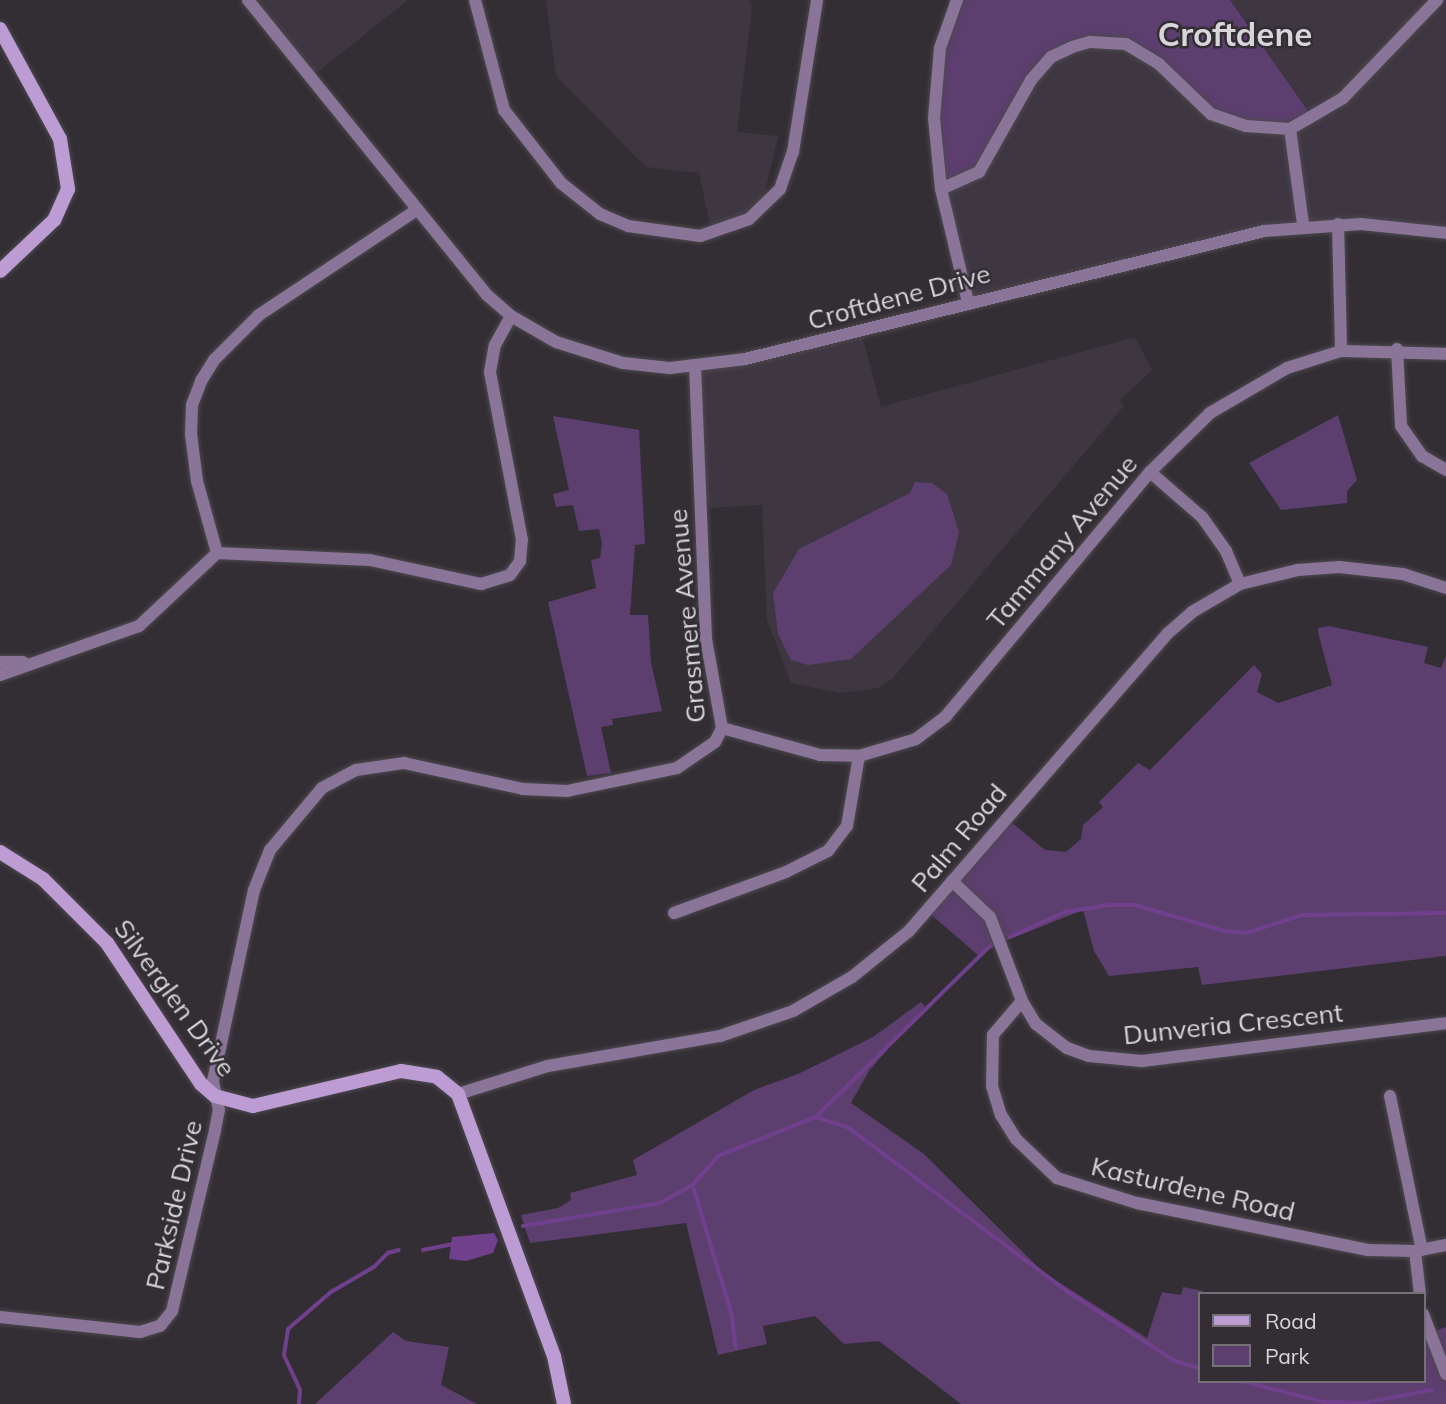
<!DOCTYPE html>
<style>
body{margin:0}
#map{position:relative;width:1446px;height:1404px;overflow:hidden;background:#322e34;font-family:Mulish,sans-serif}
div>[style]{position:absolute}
.built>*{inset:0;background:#3e3742}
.green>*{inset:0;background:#5c3e6f}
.water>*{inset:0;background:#71408d}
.stream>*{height:3.5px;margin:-1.75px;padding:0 1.75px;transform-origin:1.75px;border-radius:1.75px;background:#71408d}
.roads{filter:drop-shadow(0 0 2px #4d494f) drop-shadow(0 0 2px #4d494f)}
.street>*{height:12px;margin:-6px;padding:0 6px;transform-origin:6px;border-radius:6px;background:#8a7498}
.secondary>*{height:14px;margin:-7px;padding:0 7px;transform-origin:7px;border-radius:7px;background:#bd9bd3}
span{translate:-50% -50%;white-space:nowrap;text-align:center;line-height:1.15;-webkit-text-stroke:5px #322e34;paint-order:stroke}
.street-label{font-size:26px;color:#d8d6da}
.district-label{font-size:33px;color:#d8d6da;font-weight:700}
.legend{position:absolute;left:1198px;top:1292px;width:228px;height:91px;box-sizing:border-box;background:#322e34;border:2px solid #747176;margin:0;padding:9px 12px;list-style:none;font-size:21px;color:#d8d6da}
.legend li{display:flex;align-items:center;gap:14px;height:35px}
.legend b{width:35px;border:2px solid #747176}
</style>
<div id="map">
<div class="built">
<i style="clip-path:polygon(247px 0,408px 0,310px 78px)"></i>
<i style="clip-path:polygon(546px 0,748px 0,752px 7px,737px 132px,778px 136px,763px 200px,740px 217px,710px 225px,699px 173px,646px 167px,556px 76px)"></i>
<i style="clip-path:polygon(1230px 0,1446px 0,1446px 233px,1303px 225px,968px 302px,942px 190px,1051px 58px,1109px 41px,1314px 118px)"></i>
<i style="clip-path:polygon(861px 331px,881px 407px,1135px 337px,1152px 370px,1120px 400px,1124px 406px,893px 678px,878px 688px,841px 693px,791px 683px,767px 620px,762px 505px,710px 508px,709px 503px,699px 503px,695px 367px)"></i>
</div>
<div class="green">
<i style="clip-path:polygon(958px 0,1230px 0,1314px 119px,1289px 129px,1228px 122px,1159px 65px,1109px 41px,1051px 58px,987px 162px,942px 190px,934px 118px,951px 15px)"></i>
<i style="clip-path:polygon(1338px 415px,1357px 480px,1347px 491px,1347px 503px,1281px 510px,1249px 463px)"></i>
<i style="clip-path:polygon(553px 416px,639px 430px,645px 544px,635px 545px,630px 615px,648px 615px,651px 662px,662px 711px,612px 719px,613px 725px,601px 727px,611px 773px,587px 776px,548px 602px,596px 588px,591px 560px,600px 558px,602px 543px,599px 529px,579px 531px,573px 505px,556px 507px,553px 494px,569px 490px)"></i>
<i style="clip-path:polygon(915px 482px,932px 483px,947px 494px,959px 532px,951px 565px,851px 659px,808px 665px,791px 660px,778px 634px,773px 593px,799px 549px,910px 493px)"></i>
<i style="clip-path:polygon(1329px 626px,1428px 647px,1424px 663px,1441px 668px,1446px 656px,1446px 956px,1202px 985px,1198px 967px,1109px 976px,1094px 951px,1083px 910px,1000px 943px,979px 956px,927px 911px,1006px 818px,1045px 850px,1066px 852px,1081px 839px,1083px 825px,1103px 807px,1099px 802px,1138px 763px,1150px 770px,1254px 665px,1262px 674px,1257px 692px,1278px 703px,1332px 685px,1318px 632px,1318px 628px)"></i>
<i style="clip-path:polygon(921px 1002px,925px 1006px,869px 1071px,851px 1103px,924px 1154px,1044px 1273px,1147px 1338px,1162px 1292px,1181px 1295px,1183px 1287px,1203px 1291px,1199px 1381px,1423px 1381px,1423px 1335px,1446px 1327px,1446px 1404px,961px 1404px,879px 1341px,844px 1344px,815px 1316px,763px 1326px,767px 1344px,718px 1355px,686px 1223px,530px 1243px,521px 1215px,558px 1208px,571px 1200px,570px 1193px,637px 1175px,633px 1160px,754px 1090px,798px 1074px,873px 1037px)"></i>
<i style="clip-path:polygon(393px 1332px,406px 1341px,449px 1347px,441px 1385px,477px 1404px,315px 1404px)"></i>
</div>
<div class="water">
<i style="clip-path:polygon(494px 1233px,498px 1240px,493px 1253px,466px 1261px,449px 1259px,452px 1237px)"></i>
</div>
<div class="stream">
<i style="left:1010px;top:937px;width:60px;rotate:-24.4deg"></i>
<i style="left:1065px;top:912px;width:46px;rotate:-8.8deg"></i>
<i style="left:1110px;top:905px;width:25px"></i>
<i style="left:1135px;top:905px;width:94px;rotate:16.1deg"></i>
<i style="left:1225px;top:931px;width:22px;rotate:5deg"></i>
<i style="left:1247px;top:933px;width:58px;rotate:-18.1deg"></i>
<i style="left:1302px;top:915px;width:144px;rotate:-0.8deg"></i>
<i style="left:816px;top:1117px;width:245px;rotate:-44.5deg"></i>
<i style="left:693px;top:1185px;width:135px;rotate:73.2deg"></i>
<i style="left:732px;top:1314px;width:33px;rotate:83deg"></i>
<i style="left:523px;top:1226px;width:139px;rotate:-9.5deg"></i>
<i style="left:660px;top:1203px;width:38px;rotate:-29deg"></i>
<i style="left:693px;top:1185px;width:38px;rotate:-49deg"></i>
<i style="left:718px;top:1156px;width:105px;rotate:-21.7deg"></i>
<i style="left:816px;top:1117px;width:35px;rotate:18deg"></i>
<i style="left:849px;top:1128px;width:272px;rotate:36.8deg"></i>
<i style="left:1067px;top:1291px;width:129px;rotate:32.9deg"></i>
<i style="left:1175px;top:1361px;width:25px;rotate:16deg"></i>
<i style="left:423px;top:1250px;width:32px;rotate:-11deg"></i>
<i style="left:1241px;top:1381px;width:86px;rotate:14.2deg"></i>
<i style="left:1324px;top:1402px;width:39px;rotate:1deg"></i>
<i style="left:1363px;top:1403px;width:70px;rotate:-10.7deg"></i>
<i style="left:299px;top:1404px;width:14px;rotate:-86deg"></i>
<i style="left:300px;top:1390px;width:38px;rotate:-115deg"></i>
<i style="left:284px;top:1355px;width:26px;rotate:-81deg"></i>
<i style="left:288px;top:1329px;width:57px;rotate:-40.7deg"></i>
<i style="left:331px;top:1292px;width:50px;rotate:-30.2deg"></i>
<i style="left:374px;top:1267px;width:20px;rotate:-45deg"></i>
<i style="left:388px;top:1253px;width:11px;rotate:-15deg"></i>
</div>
<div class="roads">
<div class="street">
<i style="left:248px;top:0;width:380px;rotate:51deg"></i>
<i style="left:487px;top:295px;width:32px;rotate:41deg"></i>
<i style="left:511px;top:316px;width:52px;rotate:30deg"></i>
<i style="left:556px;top:342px;width:70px;rotate:17.4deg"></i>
<i style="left:623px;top:363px;width:47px;rotate:6.1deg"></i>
<i style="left:670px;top:368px;width:76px;rotate:-6.8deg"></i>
<i style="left:745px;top:359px;width:535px;rotate:-13.85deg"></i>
<i style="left:1264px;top:231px;width:97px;rotate:-4.1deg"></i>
<i style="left:1361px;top:224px;width:85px;rotate:6deg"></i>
<i style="left:475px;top:0;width:114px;rotate:75.2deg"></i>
<i style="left:504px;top:110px;width:93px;rotate:52deg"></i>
<i style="left:561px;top:183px;width:50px;rotate:38.5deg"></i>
<i style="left:600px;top:214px;width:30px;rotate:23deg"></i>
<i style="left:628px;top:226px;width:73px;rotate:7.9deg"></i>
<i style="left:700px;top:236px;width:52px;rotate:-19.1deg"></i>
<i style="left:749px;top:219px;width:43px;rotate:-44.1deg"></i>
<i style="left:780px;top:189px;width:39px;rotate:-71deg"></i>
<i style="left:793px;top:152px;width:154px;rotate:-81deg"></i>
<i style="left:957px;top:0;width:51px;rotate:109.5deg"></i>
<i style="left:940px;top:48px;width:70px;rotate:94.9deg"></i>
<i style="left:934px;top:118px;width:71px;rotate:84.4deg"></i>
<i style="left:941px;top:189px;width:116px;rotate:76.6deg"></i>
<i style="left:1290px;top:129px;width:96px;rotate:82.2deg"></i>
<i style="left:941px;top:189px;width:42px;rotate:-24.1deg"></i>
<i style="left:979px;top:172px;width:106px;rotate:-60.5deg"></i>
<i style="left:1031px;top:80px;width:30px;rotate:-49deg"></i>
<i style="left:1051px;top:57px;width:23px;rotate:-25deg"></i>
<i style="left:1072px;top:47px;width:19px;rotate:-16deg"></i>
<i style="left:1090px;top:42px;width:36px;rotate:3deg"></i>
<i style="left:1126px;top:44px;width:39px;rotate:31deg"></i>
<i style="left:1159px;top:64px;width:72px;rotate:43.9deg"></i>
<i style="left:1211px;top:114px;width:37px;rotate:19deg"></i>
<i style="left:1246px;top:126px;width:44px;rotate:3.9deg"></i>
<i style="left:1290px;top:129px;width:61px;rotate:-30.3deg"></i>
<i style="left:1343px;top:98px;width:136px;rotate:-46.2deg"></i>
<i style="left:1338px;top:224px;width:127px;rotate:88.6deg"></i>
<i style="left:1397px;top:349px;width:77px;rotate:87deg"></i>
<i style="left:1401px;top:426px;width:37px;rotate:55deg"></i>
<i style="left:1422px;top:456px;width:28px;rotate:30deg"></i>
<i style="left:1150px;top:472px;width:69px;rotate:40.9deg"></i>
<i style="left:1202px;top:517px;width:42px;rotate:54.8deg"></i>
<i style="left:1226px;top:551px;width:36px;rotate:67deg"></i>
<i style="left:217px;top:553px;width:75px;rotate:-105.5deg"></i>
<i style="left:197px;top:481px;width:47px;rotate:-97.3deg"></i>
<i style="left:191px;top:434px;width:29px;rotate:-88deg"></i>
<i style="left:192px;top:405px;width:26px;rotate:-69deg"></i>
<i style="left:201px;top:381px;width:25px;rotate:-58deg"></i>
<i style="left:214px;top:360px;width:64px;rotate:-45deg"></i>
<i style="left:259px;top:315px;width:187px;rotate:-33.7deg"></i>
<i style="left:0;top:662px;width:23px"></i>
<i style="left:0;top:675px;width:147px;rotate:-19.4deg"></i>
<i style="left:139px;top:626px;width:107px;rotate:-43.1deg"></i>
<i style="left:217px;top:553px;width:153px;rotate:2.6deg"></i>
<i style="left:370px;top:560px;width:114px;rotate:12.2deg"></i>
<i style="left:481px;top:584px;width:30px;rotate:-17deg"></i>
<i style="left:510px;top:575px;width:17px;rotate:-54deg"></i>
<i style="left:520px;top:561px;width:21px;rotate:-85deg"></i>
<i style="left:522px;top:540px;width:171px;rotate:-100.8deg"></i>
<i style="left:490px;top:372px;width:27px;rotate:-80deg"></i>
<i style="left:495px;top:345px;width:33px;rotate:-61deg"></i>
<i style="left:722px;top:728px;width:102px;rotate:15.4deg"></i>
<i style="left:820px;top:755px;width:39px;rotate:1deg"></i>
<i style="left:859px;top:756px;width:59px;rotate:-16.6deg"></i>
<i style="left:916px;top:739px;width:38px;rotate:-37deg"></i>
<i style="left:946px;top:716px;width:318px;rotate:-50.1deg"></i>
<i style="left:1150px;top:472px;width:84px;rotate:-44.5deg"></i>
<i style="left:1210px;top:413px;width:89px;rotate:-30.3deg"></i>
<i style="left:1287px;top:368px;width:57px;rotate:-17.5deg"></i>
<i style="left:1341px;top:351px;width:105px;rotate:1.6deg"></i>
<i style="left:952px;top:881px;width:52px;rotate:43.5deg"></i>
<i style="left:990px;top:917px;width:90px;rotate:69.1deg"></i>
<i style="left:1022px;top:1001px;width:27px;rotate:59deg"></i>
<i style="left:1036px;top:1024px;width:39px;rotate:38deg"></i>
<i style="left:1067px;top:1048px;width:23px;rotate:20deg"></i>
<i style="left:1089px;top:1056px;width:53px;rotate:5.4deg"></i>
<i style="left:1142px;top:1061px;width:306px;rotate:-7.1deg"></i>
<i style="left:674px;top:913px;width:119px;rotate:-20.1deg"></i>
<i style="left:786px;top:872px;width:47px;rotate:-26.6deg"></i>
<i style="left:828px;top:851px;width:31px;rotate:-53deg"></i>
<i style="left:847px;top:826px;width:71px;rotate:-80.3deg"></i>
<i style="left:1022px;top:1001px;width:45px;rotate:130.5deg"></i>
<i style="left:993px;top:1035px;width:51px;rotate:91.1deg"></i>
<i style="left:992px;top:1086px;width:30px;rotate:73deg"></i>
<i style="left:1001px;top:1115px;width:28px;rotate:58deg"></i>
<i style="left:1016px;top:1139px;width:57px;rotate:43.6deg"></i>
<i style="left:1057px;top:1178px;width:84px;rotate:17.4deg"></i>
<i style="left:1137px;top:1203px;width:237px;rotate:11.5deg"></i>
<i style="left:1369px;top:1250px;width:46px;rotate:1.2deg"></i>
<i style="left:1415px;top:1251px;width:32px;rotate:-11deg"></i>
<i style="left:458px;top:1094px;width:94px;rotate:-17.3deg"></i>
<i style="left:548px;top:1066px;width:175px;rotate:-9.9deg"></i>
<i style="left:720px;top:1036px;width:77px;rotate:-18.9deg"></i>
<i style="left:793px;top:1011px;width:68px;rotate:-30deg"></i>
<i style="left:852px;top:977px;width:73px;rotate:-38.9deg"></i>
<i style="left:909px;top:931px;width:393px;rotate:-49deg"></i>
<i style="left:1167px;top:634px;width:33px;rotate:-41deg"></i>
<i style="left:1192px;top:612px;width:56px;rotate:-30.3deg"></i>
<i style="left:1240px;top:584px;width:60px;rotate:-13.6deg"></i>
<i style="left:1298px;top:570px;width:41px;rotate:-4.2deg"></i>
<i style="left:1339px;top:567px;width:64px;rotate:6.2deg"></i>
<i style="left:1403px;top:574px;width:45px;rotate:18deg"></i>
<i style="left:1390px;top:1096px;width:157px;rotate:78.3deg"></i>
<i style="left:1415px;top:1251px;width:43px;rotate:83.4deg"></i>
<i style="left:1423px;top:1314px;width:64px;rotate:69deg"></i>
<i style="left:0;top:1317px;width:141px;rotate:6.1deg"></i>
<i style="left:140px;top:1332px;width:21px;rotate:-17deg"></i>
<i style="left:160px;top:1326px;width:19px;rotate:-51deg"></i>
<i style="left:172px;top:1311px;width:186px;rotate:-76.6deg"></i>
<i style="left:215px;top:1130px;width:20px;rotate:-79deg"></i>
<i style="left:219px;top:1110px;width:30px;rotate:-102deg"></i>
<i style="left:213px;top:1081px;width:195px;rotate:-77.9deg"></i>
<i style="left:254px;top:890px;width:43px;rotate:-68.2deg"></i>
<i style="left:270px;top:850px;width:81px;rotate:-50deg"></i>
<i style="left:322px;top:788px;width:38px;rotate:-28deg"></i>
<i style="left:356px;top:770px;width:49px;rotate:-8.3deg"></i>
<i style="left:404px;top:763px;width:122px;rotate:12.3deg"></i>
<i style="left:523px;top:789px;width:44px;rotate:2.6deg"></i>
<i style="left:567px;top:791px;width:112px;rotate:-11.8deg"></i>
<i style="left:677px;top:768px;width:46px;rotate:-34.4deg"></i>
<i style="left:715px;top:742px;width:16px;rotate:-63deg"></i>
<i style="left:722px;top:728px;width:90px;rotate:-100.2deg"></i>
<i style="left:706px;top:639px;width:272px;rotate:-92.3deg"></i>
</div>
<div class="secondary">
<i style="left:0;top:29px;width:125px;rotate:61.4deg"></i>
<i style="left:60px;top:139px;width:51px;rotate:80.9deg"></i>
<i style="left:68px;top:189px;width:34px;rotate:114deg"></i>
<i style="left:54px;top:220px;width:74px;rotate:136.6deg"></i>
<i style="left:0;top:852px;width:51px;rotate:32.1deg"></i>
<i style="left:43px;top:879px;width:91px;rotate:45deg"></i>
<i style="left:107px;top:943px;width:169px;rotate:56.3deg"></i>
<i style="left:201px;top:1084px;width:18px;rotate:41deg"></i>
<i style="left:215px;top:1096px;width:39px;rotate:15deg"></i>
<i style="left:253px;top:1106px;width:152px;rotate:-13.3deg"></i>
<i style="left:401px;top:1071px;width:36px;rotate:9deg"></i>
<i style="left:437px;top:1077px;width:27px;rotate:39deg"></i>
<i style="left:458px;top:1094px;width:279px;rotate:69.9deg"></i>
<i style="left:554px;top:1356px;width:49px;rotate:78.2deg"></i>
</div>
</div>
<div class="street-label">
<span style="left:899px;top:297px;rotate:-15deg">Croftdene Drive</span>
<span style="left:1062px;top:542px;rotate:-50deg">Tammany Avenue</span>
<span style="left:687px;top:616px;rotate:-95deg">Grasmere Avenue</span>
<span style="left:959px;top:838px;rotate:-50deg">Palm Road</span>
<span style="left:175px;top:998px;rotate:54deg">Silverglen Drive</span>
<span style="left:1233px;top:1024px;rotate:-6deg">Dunveria Crescent</span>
<span style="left:1193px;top:1189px;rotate:13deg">Kasturdene Road</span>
<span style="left:174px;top:1205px;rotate:-77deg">Parkside Drive</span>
</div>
<div class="district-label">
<span style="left:1235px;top:34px">Croftdene</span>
</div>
<ul class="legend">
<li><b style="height:9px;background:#bd9bd3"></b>Road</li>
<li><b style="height:19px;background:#5c3e6f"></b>Park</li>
</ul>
</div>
